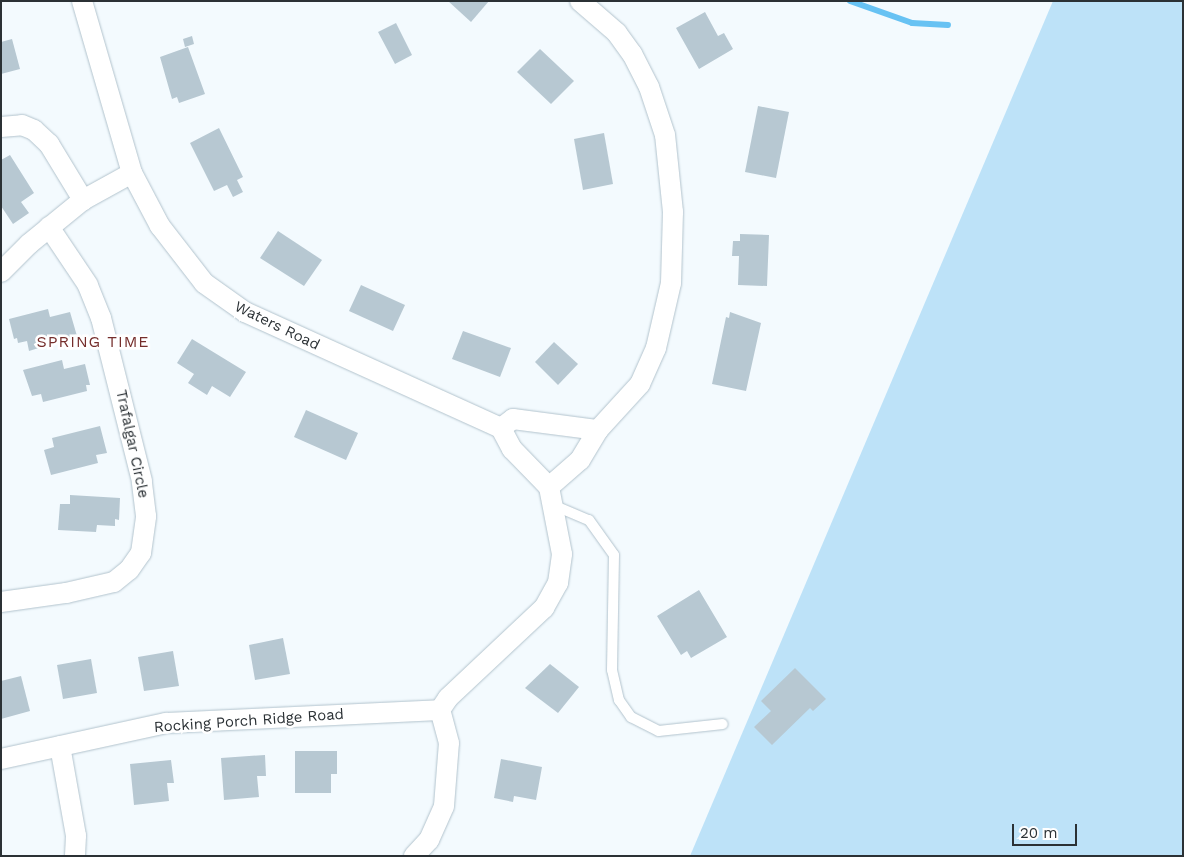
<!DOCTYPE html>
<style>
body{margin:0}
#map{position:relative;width:1184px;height:857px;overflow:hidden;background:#f3fafe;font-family:"Work Sans",sans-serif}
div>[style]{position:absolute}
.green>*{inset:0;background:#bde2f8}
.stream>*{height:6px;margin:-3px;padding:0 3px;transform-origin:3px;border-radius:3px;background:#67c2f3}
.building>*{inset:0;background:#b7c8d2}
.roads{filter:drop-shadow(0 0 1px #b2c3cd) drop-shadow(0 0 1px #b2c3cd)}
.lane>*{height:10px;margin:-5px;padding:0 5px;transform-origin:5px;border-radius:5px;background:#fff}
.street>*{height:20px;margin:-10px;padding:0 10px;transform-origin:10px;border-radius:10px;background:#fff}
span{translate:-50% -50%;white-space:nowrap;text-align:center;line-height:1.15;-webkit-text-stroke:5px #fff;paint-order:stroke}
.street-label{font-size:15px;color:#2b3135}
.neighbourhood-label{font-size:16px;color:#752e2c;letter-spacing:1px}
.frame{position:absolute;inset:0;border:2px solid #2b3135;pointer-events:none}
.scale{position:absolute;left:1012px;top:824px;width:65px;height:22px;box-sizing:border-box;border:2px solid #2b3135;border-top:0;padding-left:6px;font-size:15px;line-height:18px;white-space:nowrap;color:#2b3135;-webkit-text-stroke:4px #fff;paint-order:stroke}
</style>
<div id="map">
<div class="green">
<i style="clip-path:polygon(1053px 1px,1183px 1px,1183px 856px,690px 856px)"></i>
</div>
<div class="stream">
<i style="left:850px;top:1px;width:66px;rotate:19.5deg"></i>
<i style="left:912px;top:23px;width:36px;rotate:3deg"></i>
</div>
<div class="building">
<i style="clip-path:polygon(448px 1px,489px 1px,471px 22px)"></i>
<i style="clip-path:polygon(705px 12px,718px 36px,724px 33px,733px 49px,699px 69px,676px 28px)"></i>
<i style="clip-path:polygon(396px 23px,412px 55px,395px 64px,378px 32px)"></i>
<i style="clip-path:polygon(192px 36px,194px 44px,185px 47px,183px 39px)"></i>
<i style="clip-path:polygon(12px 39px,20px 69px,1px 74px,1px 42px)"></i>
<i style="clip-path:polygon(188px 47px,205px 94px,179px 103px,177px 97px,172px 99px,160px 57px)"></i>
<i style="clip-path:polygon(540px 49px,574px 81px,551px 104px,517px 72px)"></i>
<i style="clip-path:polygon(758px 106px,789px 112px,776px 178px,745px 172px)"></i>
<i style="clip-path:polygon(219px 128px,243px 177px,237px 180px,243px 192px,233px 197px,227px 185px,214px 191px,190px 143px)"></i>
<i style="clip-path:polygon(604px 133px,613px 184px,583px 190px,574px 139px)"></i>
<i style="clip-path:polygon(10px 155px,34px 193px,21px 202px,29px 213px,13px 224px,1px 206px,1px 160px)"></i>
<i style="clip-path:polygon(278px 231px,322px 260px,304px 286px,260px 258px)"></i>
<i style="clip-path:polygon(740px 234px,769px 235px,767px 286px,738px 285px,739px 256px,732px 256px,733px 241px,740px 241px)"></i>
<i style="clip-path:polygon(361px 285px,405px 305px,393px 331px,349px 311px)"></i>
<i style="clip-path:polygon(48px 309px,50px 317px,70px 312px,77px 336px,29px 351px,27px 341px,18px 343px,17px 338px,14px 339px,9px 319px)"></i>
<i style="clip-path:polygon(730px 312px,761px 323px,746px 391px,712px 384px,726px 317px,729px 318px)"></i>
<i style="clip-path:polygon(463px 331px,511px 348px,500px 377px,452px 359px)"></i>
<i style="clip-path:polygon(192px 339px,246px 372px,230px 397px,212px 386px,207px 395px,188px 383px,194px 374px,177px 363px)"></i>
<i style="clip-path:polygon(554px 342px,578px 364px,558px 385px,535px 362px)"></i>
<i style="clip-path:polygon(62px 360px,64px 369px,85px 364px,90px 385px,86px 385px,87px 391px,43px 402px,41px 394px,32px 396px,23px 370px)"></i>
<i style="clip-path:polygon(306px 410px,358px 433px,346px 460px,294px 437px)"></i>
<i style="clip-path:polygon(100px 426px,107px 453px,96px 455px,98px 463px,51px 475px,44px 450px,54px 447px,52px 438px)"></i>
<i style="clip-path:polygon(70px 495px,120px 498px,119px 520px,115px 519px,115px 526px,97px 525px,96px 532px,58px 530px,60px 504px,70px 504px)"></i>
<i style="clip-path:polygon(699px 590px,727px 637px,691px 658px,687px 651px,681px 655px,657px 616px)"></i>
<i style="clip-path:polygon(283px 638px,290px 674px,255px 680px,249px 645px)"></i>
<i style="clip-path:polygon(173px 651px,179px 686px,144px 691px,138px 657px)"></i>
<i style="clip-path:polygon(91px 659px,97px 693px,63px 699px,57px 665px)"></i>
<i style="clip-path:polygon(550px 664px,579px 687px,558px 713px,525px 688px)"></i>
<i style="clip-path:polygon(795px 668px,826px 699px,813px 711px,810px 708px,772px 745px,754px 727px,771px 711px,761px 701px)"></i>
<i style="clip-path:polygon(21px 676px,30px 711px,1px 719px,1px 681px)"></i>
<i style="clip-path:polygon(295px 751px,337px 751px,337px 774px,331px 774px,331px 793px,295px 793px)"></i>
<i style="clip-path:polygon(265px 755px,266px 776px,257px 776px,259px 797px,224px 800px,221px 758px)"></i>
<i style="clip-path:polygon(501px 759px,542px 767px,536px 800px,514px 796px,513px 802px,494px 798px)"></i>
<i style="clip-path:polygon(171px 760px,174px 783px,167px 783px,169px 801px,134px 805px,130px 764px)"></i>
</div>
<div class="roads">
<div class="lane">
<i style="left:553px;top:505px;width:39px;rotate:23deg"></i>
<i style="left:589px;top:520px;width:43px;rotate:54.5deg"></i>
<i style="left:614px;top:555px;width:115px;rotate:91deg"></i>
<i style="left:612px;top:670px;width:31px;rotate:77deg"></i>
<i style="left:619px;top:700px;width:21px;rotate:55deg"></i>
<i style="left:631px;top:717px;width:31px;rotate:27deg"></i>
<i style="left:659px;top:731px;width:64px;rotate:-6.2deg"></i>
</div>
<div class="street">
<i style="left:82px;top:1px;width:179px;rotate:73.8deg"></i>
<i style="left:132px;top:173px;width:60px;rotate:62.2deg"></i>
<i style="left:160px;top:226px;width:72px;rotate:52.3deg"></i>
<i style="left:204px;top:283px;width:50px;rotate:35.3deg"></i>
<i style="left:245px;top:312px;width:281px;rotate:24.4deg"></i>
<i style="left:1px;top:127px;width:21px;rotate:-5deg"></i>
<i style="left:22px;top:125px;width:13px;rotate:23deg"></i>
<i style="left:34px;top:130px;width:21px;rotate:43deg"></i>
<i style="left:49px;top:144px;width:66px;rotate:58.7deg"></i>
<i style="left:1px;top:272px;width:40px;rotate:-45deg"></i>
<i style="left:29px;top:244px;width:70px;rotate:-39.2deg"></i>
<i style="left:83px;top:200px;width:56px;rotate:-28.9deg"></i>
<i style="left:549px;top:487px;width:41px;rotate:-41.1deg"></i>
<i style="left:580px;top:460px;width:35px;rotate:-59deg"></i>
<i style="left:598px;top:430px;width:62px;rotate:-47.6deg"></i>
<i style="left:640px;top:384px;width:39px;rotate:-66deg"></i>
<i style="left:656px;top:348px;width:67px;rotate:-77deg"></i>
<i style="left:671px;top:283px;width:71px;rotate:-88.4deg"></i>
<i style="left:673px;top:212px;width:77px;rotate:-95.9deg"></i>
<i style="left:665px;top:135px;width:51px;rotate:-108.4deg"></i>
<i style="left:649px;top:87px;width:37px;rotate:-117deg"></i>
<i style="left:632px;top:54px;width:26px;rotate:-126deg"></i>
<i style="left:617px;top:33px;width:49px;rotate:-139.1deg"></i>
<i style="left:549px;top:487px;width:53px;rotate:-134.2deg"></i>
<i style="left:512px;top:449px;width:24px;rotate:-118deg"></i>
<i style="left:501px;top:428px;width:15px;rotate:-37deg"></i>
<i style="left:513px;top:419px;width:86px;rotate:7.4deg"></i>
<i style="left:1px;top:602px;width:66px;rotate:-7.9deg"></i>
<i style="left:66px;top:593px;width:49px;rotate:-12.9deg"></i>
<i style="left:114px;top:582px;width:19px;rotate:-39deg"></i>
<i style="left:129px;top:570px;width:21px;rotate:-55deg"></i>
<i style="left:141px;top:553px;width:37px;rotate:-82deg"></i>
<i style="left:146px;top:516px;width:35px;rotate:-97deg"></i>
<i style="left:142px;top:481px;width:168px;rotate:-104.1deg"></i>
<i style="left:101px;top:318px;width:35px;rotate:-112deg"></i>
<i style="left:88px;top:285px;width:70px;rotate:-123.9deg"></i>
<i style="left:60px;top:746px;width:91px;rotate:79.9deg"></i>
<i style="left:76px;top:836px;width:20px;rotate:93deg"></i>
<i style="left:1px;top:759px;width:169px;rotate:-12.3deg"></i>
<i style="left:166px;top:723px;width:274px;rotate:-2.7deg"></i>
<i style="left:414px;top:856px;width:22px;rotate:-47deg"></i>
<i style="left:429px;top:840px;width:37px;rotate:-66deg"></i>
<i style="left:444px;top:806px;width:63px;rotate:-85.5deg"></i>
<i style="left:449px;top:743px;width:34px;rotate:-105deg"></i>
<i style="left:440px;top:710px;width:14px;rotate:-56deg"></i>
<i style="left:448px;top:698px;width:132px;rotate:-43.2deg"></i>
<i style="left:544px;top:608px;width:29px;rotate:-61deg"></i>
<i style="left:558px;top:583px;width:29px;rotate:-82deg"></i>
<i style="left:562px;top:554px;width:68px;rotate:-101deg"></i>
</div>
</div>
<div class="street-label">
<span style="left:277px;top:326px;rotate:26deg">Waters Road</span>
<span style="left:132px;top:444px;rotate:78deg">Trafalgar Circle</span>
<span style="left:249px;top:721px;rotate:-4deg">Rocking Porch Ridge Road</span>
</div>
<div class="neighbourhood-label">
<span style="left:93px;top:342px">SPRING TIME</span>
</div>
<div class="frame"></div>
<div class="scale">20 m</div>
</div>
